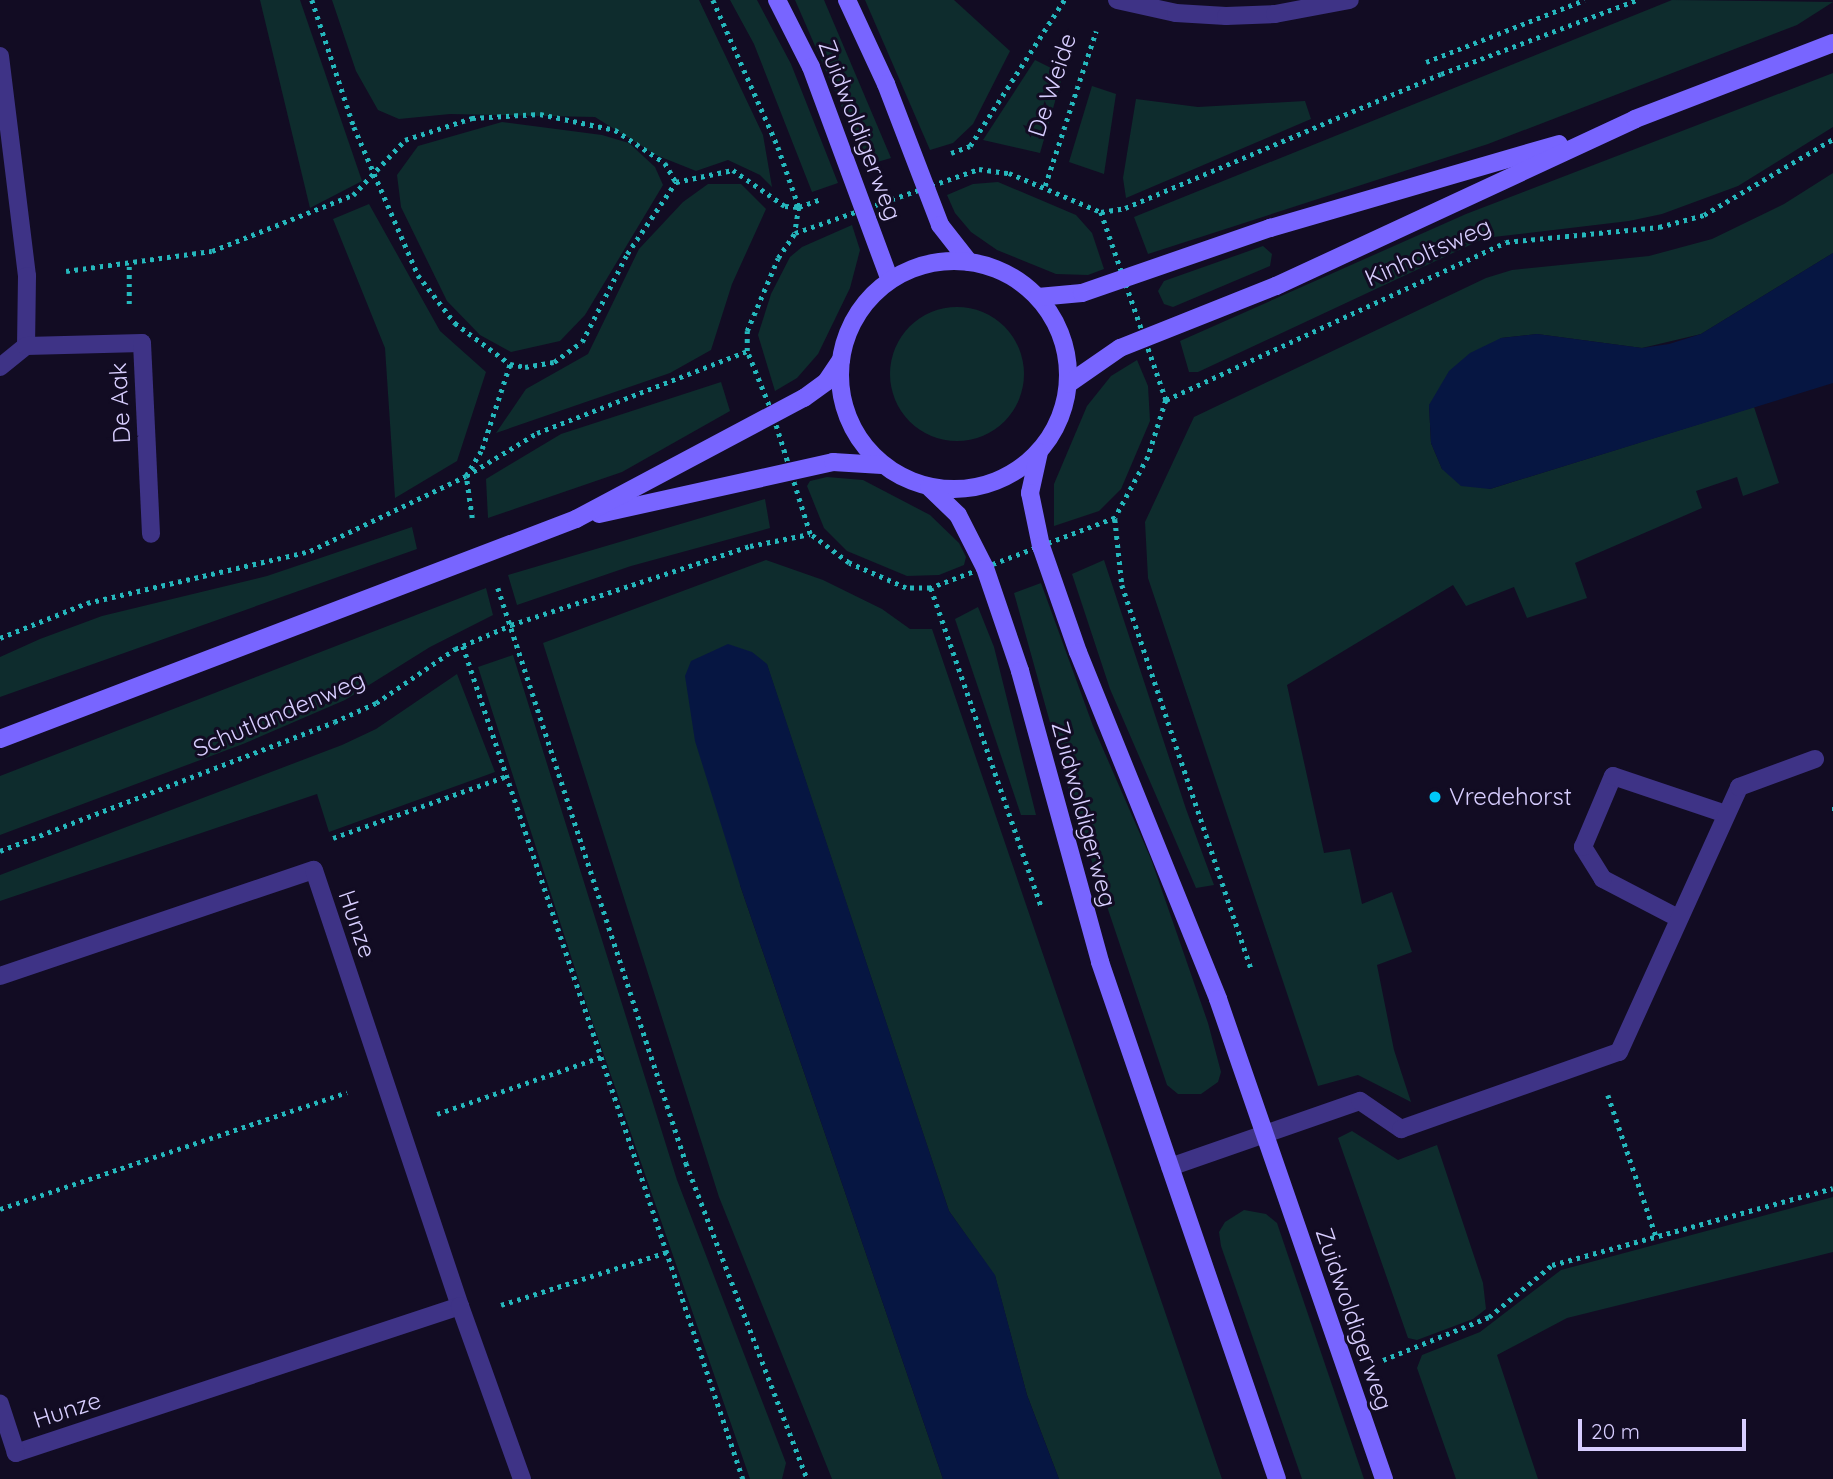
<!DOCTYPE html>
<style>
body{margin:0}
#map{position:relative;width:1833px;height:1479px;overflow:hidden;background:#120c23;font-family:Quicksand,sans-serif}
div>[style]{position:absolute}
.green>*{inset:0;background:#0e2c2d}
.round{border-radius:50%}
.water>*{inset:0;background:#061642}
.path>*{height:4.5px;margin-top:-2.25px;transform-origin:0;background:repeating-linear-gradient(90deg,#25b7bc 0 3.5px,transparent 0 8.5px)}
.lane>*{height:18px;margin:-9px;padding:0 9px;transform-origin:9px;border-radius:9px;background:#3e3386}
.street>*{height:18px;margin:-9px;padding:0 9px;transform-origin:9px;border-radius:9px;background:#3e3386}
.secondary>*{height:18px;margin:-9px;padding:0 9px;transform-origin:9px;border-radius:9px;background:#7865ff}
.secondary>.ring{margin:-9px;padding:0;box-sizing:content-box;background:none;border:18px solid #7865ff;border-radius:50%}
.dots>*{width:19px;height:19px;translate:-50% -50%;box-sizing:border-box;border:4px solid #120c23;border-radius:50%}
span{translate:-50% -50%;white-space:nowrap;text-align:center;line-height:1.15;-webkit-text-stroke:6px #120c23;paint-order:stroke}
.street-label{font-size:24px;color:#d8ceff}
.poi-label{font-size:24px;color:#d8ceff}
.left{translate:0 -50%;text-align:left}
.scale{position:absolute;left:1578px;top:1419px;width:168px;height:32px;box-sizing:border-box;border:4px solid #d8ceff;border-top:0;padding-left:9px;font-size:21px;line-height:24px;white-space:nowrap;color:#d8ceff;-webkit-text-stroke:5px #120c23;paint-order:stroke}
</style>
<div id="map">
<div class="green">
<i style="clip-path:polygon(260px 0,300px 0,362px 181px,310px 208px)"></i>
<i style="clip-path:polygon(332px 0,699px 0,763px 135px,772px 187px,760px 175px,728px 160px,696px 171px,656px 155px,595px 117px,450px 114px,399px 119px,378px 110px,356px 71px)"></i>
<i style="clip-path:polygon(730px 0,757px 0,791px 64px,838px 183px,812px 192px,754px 44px)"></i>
<i style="clip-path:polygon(795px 0,824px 0,891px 158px,867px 165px)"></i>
<i style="clip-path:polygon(865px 0,954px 0,1010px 51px,973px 124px,953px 143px,930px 150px)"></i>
<i style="clip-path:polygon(1672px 0,1833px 2px,1797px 25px,1488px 144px,1148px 254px,1134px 217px)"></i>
<i style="clip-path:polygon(1035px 60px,1063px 74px,1040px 153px,983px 140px)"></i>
<i style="clip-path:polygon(1833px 73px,1833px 127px,1738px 186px,1662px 214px,1629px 221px,1485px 238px,1198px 372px,1189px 372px,1180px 341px,1466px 214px)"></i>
<i style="clip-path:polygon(1092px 86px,1116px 94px,1104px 174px,1069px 162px)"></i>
<i style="clip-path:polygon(1136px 99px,1198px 107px,1305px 101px,1311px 119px,1126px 198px,1123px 178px)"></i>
<i style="clip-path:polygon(502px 122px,602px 135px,629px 143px,655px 167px,663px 185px,585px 315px,560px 341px,511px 352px,480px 335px,447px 301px,401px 207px,397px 175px,418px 146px)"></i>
<i style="clip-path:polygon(1833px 173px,1833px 253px,1701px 334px,1642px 348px,1537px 334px,1501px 338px,1429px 405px,1431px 443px,1442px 469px,1490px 489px,1754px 407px,1779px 483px,1743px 496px,1737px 477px,1696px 491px,1702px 508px,1575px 563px,1587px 598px,1527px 618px,1514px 587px,1466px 606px,1453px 585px,1287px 685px,1324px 853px,1350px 849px,1362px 904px,1392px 892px,1412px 952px,1377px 965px,1394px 1050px,1411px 1102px,1358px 1075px,1318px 1086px,1148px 578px,1145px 522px,1194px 417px,1486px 278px,1512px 270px,1649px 256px,1712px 239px,1784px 204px)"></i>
<i style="clip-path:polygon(998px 182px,1076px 215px,1092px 233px,1104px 269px,1088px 275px,1056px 274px,997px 250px,971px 232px,955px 213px,947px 195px,973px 184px)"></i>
<i style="clip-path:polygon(708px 184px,741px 184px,766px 209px,732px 284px,711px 350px,670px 373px,496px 433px,526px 389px,588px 354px,639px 249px,683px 202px)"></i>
<i style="clip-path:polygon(369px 204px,440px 331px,486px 372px,457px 461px,395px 498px,385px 348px,333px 219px)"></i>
<i style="clip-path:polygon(852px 225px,860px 250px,850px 288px,818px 354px,797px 378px,775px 391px,758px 335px,771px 294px,790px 257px,802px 247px)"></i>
<i style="clip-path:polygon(1263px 246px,1272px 254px,1270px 266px,1173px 307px,1164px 304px,1158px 291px,1164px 281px)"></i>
<i class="round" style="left:890px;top:307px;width:134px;height:134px"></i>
<i style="clip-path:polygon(1137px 360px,1148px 386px,1150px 421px,1121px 489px,1099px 511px,1054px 526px,1054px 484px,1087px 406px,1111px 376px)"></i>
<i style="clip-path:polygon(721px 382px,730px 411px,622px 472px,488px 518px,486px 479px,561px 434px)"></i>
<i style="clip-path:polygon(827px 477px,863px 480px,930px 515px,959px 543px,966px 557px,964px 565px,939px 575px,907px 576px,847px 551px,824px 528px,807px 486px,810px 481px)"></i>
<i style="clip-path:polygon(765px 499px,770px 528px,631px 566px,517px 605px,508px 575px)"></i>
<i style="clip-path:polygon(412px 527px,417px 549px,0 697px,0 657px,40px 639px,102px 616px,267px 576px)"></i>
<i style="clip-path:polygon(766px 560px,823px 580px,882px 609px,910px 629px,932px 629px,1222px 1479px,1059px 1479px,1027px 1395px,995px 1276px,949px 1211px,767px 665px,740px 885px,943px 1479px,832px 1479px,719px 1197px,543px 643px)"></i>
<i style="clip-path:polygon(1104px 560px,1186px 809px,1214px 885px,1196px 888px,1110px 689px,1072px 574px)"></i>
<i style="clip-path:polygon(1041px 583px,1093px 726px,1151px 859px,1208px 1023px,1221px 1072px,1218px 1082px,1201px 1094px,1178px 1094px,1167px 1085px,1073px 805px,1014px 593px)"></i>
<i style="clip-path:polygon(486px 588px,493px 615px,430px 647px,345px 700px,243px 744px,0 835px,0 776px)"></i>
<i style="clip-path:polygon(978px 607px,994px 647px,1036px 815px,1021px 815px,955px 619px)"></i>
<i style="clip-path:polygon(513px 655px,677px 1180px,786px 1463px,782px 1479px,750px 1479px,586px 1003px,478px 667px)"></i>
<i style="clip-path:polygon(457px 674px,495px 772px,329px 832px,317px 794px,0 901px,0 875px,342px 745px,376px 729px)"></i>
<i style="clip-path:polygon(1352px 1131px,1398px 1160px,1437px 1145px,1483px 1283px,1486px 1309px,1473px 1319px,1417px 1340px,1408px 1338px,1338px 1138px)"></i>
<i style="clip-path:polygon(1833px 1197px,1833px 1252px,1567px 1318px,1497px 1355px,1538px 1479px,1456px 1479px,1417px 1368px,1422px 1355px,1480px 1332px,1561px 1270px)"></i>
<i style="clip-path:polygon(1244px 1210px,1266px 1214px,1277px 1223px,1364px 1479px,1302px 1479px,1221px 1246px,1219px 1232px,1225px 1222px)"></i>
</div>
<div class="water">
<i style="clip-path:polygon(1833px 253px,1833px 383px,1490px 489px,1461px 486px,1442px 469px,1431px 443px,1429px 405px,1449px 371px,1470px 353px,1501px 338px,1537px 334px,1642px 348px,1669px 344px,1701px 334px)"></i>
<i style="clip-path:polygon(728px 644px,752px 652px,767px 664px,949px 1211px,995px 1275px,1027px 1395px,1059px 1479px,943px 1479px,740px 885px,695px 741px,685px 676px,691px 661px)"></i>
</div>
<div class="path">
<i style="left:312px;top:0;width:134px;rotate:71.7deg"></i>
<i style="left:354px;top:127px;width:161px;rotate:66.6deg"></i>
<i style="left:418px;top:275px;width:61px;rotate:52.4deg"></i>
<i style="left:455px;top:323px;width:69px;rotate:36.7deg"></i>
<i style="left:510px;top:364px;width:15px;rotate:11deg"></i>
<i style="left:525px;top:367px;width:29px;rotate:-10deg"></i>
<i style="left:554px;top:362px;width:34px;rotate:-36deg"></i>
<i style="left:582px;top:342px;width:99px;rotate:-62.9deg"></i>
<i style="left:627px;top:254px;width:87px;rotate:-55.8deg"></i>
<i style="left:713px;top:0;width:161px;rotate:66.1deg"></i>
<i style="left:778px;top:147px;width:64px;rotate:70.7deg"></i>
<i style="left:799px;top:207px;width:26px;rotate:99deg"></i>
<i style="left:1426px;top:62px;width:170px;rotate:-21.4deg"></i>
<i style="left:951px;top:153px;width:20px;rotate:-20deg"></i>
<i style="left:970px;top:146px;width:174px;rotate:-57.2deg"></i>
<i style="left:979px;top:169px;width:30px;rotate:8deg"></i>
<i style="left:1009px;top:173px;width:100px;rotate:23deg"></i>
<i style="left:1101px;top:212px;width:199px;rotate:70.9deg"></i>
<i style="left:1166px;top:400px;width:60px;rotate:107.5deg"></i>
<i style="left:1148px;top:457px;width:69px;rotate:118.4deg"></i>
<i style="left:1115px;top:518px;width:197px;rotate:159.2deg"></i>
<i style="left:931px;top:588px;width:25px;rotate:180deg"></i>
<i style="left:906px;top:588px;width:62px;rotate:-156.3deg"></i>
<i style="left:849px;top:563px;width:49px;rotate:-143.4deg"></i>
<i style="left:810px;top:534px;width:127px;rotate:-107.4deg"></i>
<i style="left:772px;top:413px;width:67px;rotate:-112deg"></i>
<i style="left:747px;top:351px;width:20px;rotate:-90deg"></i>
<i style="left:747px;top:331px;width:79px;rotate:-67deg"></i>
<i style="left:778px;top:258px;width:30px;rotate:-56deg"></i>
<i style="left:795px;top:233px;width:195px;rotate:-19.2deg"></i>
<i style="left:1045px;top:186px;width:163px;rotate:-71.8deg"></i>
<i style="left:1101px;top:212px;width:24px;rotate:-9deg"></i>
<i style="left:1125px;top:208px;width:343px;rotate:-23deg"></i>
<i style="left:1441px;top:74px;width:210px;rotate:-20.7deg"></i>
<i style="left:66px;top:271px;width:147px;rotate:-7.8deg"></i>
<i style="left:212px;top:251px;width:152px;rotate:-21.7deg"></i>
<i style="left:353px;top:195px;width:76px;rotate:-46.6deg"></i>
<i style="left:405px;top:140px;width:71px;rotate:-18.2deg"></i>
<i style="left:472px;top:118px;width:68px;rotate:-3.4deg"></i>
<i style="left:540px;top:114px;width:77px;rotate:12deg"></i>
<i style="left:615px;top:130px;width:60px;rotate:33.4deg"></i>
<i style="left:665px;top:163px;width:22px;rotate:60deg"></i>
<i style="left:676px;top:182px;width:58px;rotate:-11.9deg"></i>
<i style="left:733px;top:170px;width:63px;rotate:34.7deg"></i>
<i style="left:785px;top:206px;width:14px;rotate:4deg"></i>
<i style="left:799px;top:207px;width:23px;rotate:-20deg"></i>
<i style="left:129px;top:304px;width:41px;rotate:-90deg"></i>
<i style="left:1166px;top:400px;width:375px;rotate:-24.9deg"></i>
<i style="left:1506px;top:242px;width:154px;rotate:-5.6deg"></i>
<i style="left:1659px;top:227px;width:47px;rotate:-14.9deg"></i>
<i style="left:1704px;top:215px;width:150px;rotate:-30.5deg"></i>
<i style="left:472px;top:518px;width:42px;rotate:-98.1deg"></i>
<i style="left:466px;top:476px;width:31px;rotate:-59deg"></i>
<i style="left:482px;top:449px;width:89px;rotate:-71.8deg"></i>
<i style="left:1115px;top:519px;width:66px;rotate:83.9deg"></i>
<i style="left:1122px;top:585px;width:404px;rotate:71.4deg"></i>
<i style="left:498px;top:588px;width:605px;rotate:71.89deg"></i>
<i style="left:686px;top:1163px;width:338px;rotate:69deg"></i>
<i style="left:931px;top:588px;width:339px;rotate:70.9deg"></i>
<i style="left:0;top:638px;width:94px;rotate:-21.9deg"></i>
<i style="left:87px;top:603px;width:229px;rotate:-13.1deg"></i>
<i style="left:310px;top:551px;width:173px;rotate:-25.7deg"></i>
<i style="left:466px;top:476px;width:83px;rotate:-31.2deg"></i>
<i style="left:537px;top:433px;width:225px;rotate:-21.3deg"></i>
<i style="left:463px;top:646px;width:879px;rotate:71.42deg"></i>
<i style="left:1832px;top:809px;width:1px"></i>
<i style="left:333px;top:838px;width:185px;rotate:-19.6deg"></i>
<i style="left:0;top:851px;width:358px;rotate:-21.1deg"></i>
<i style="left:334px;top:722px;width:46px;rotate:-24.3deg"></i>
<i style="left:376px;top:703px;width:96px;rotate:-34.4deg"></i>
<i style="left:455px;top:649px;width:61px;rotate:-23.2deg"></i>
<i style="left:511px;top:625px;width:252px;rotate:-18.3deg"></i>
<i style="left:750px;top:546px;width:61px;rotate:-11.3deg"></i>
<i style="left:1608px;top:1095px;width:149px;rotate:71.2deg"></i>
<i style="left:437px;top:1114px;width:174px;rotate:-19.2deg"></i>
<i style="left:0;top:1209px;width:366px;rotate:-18.6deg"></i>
<i style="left:501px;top:1305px;width:174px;rotate:-17.7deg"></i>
<i style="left:1383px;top:1360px;width:114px;rotate:-22.1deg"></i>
<i style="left:1489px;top:1317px;width:82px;rotate:-39.5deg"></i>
<i style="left:1552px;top:1265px;width:291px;rotate:-15.3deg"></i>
</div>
<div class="lane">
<i style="left:1678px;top:918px;width:85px;rotate:-152.5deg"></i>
<i style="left:1603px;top:879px;width:38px;rotate:-122deg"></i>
<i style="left:1583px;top:847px;width:77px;rotate:-67.1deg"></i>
<i style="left:1613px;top:776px;width:119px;rotate:18.6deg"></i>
<i style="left:1170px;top:1167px;width:201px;rotate:-19.2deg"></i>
<i style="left:1360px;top:1101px;width:50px;rotate:34.3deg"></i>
<i style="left:1401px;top:1129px;width:231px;rotate:-19.5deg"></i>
<i style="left:1619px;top:1052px;width:291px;rotate:-65.6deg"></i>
<i style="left:1739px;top:787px;width:81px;rotate:-20.2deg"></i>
</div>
<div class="street">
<i style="left:1117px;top:0;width:60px;rotate:12.4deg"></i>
<i style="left:1176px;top:13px;width:50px;rotate:3.4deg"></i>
<i style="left:1226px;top:16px;width:49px;rotate:-2.3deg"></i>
<i style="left:1275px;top:14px;width:76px;rotate:-10.6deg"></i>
<i style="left:0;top:56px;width:222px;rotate:83deg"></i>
<i style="left:27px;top:276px;width:70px;rotate:90.8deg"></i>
<i style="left:0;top:367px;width:33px;rotate:-39deg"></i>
<i style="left:26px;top:346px;width:116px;rotate:-1.5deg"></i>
<i style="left:142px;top:343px;width:191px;rotate:87.3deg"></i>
<i style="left:0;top:976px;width:331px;rotate:-18.7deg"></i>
<i style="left:314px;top:870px;width:460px;rotate:71.5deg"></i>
<i style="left:460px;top:1306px;width:468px;rotate:161.7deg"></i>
<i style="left:16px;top:1453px;width:52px;rotate:-108.1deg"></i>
<i style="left:460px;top:1306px;width:184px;rotate:70.3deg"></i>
</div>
<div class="secondary">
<i style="left:777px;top:0;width:75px;rotate:63.1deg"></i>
<i style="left:811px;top:67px;width:227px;rotate:69.7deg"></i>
<i style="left:847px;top:0;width:93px;rotate:65.1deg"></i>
<i style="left:886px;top:84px;width:151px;rotate:69deg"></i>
<i style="left:940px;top:225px;width:47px;rotate:51.9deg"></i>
<i class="ring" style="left:840px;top:261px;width:210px;height:210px"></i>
<i style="left:1038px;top:297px;width:44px;rotate:-5.2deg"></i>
<i style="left:1082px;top:293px;width:199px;rotate:-19.1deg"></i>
<i style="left:1270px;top:228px;width:301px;rotate:-16.2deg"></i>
<i style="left:1068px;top:384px;width:63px;rotate:-34.7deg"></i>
<i style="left:1120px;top:348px;width:168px;rotate:-21.7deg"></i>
<i style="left:1276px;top:286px;width:396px;rotate:-24.9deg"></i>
<i style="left:1635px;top:119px;width:212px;rotate:-21deg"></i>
<i style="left:1039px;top:452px;width:42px;rotate:102.4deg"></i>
<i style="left:1030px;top:493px;width:54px;rotate:78.3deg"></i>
<i style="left:1041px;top:546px;width:112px;rotate:70.8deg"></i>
<i style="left:1078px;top:652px;width:374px;rotate:68deg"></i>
<i style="left:1218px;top:999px;width:508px;rotate:70.92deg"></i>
<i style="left:929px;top:487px;width:40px;rotate:44deg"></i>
<i style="left:958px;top:515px;width:59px;rotate:63deg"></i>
<i style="left:985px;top:568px;width:109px;rotate:71.2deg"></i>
<i style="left:1020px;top:671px;width:302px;rotate:74.6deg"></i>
<i style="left:1100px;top:962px;width:546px;rotate:71.1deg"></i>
<i style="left:599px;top:514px;width:240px;rotate:-12.5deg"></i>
<i style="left:833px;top:462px;width:49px;rotate:3.5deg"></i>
<i style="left:0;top:739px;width:617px;rotate:-20.9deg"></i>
<i style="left:576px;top:519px;width:258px;rotate:-28deg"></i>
<i style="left:804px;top:398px;width:27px;rotate:-36deg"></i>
<i style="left:826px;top:382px;width:27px;rotate:-56deg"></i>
</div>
<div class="dots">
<i style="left:1435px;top:797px;background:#00c8f9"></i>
</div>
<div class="street-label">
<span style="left:1052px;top:85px;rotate:-72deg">De Weide</span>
<span style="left:860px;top:130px;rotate:69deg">Zuidwoldigerweg</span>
<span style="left:1428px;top:252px;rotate:-24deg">Kinholtsweg</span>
<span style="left:120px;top:403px;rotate:-93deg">De Aak</span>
<span style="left:279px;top:714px;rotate:-23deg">Schutlandenweg</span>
<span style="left:1084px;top:814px;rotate:75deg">Zuidwoldigerweg</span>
<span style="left:357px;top:924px;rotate:71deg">Hunze</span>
<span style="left:1354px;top:1319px;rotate:71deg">Zuidwoldigerweg</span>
<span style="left:67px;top:1410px;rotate:-18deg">Hunze</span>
</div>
<div class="poi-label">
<span class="left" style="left:1449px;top:797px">Vredehorst</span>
</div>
<div class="scale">20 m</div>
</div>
